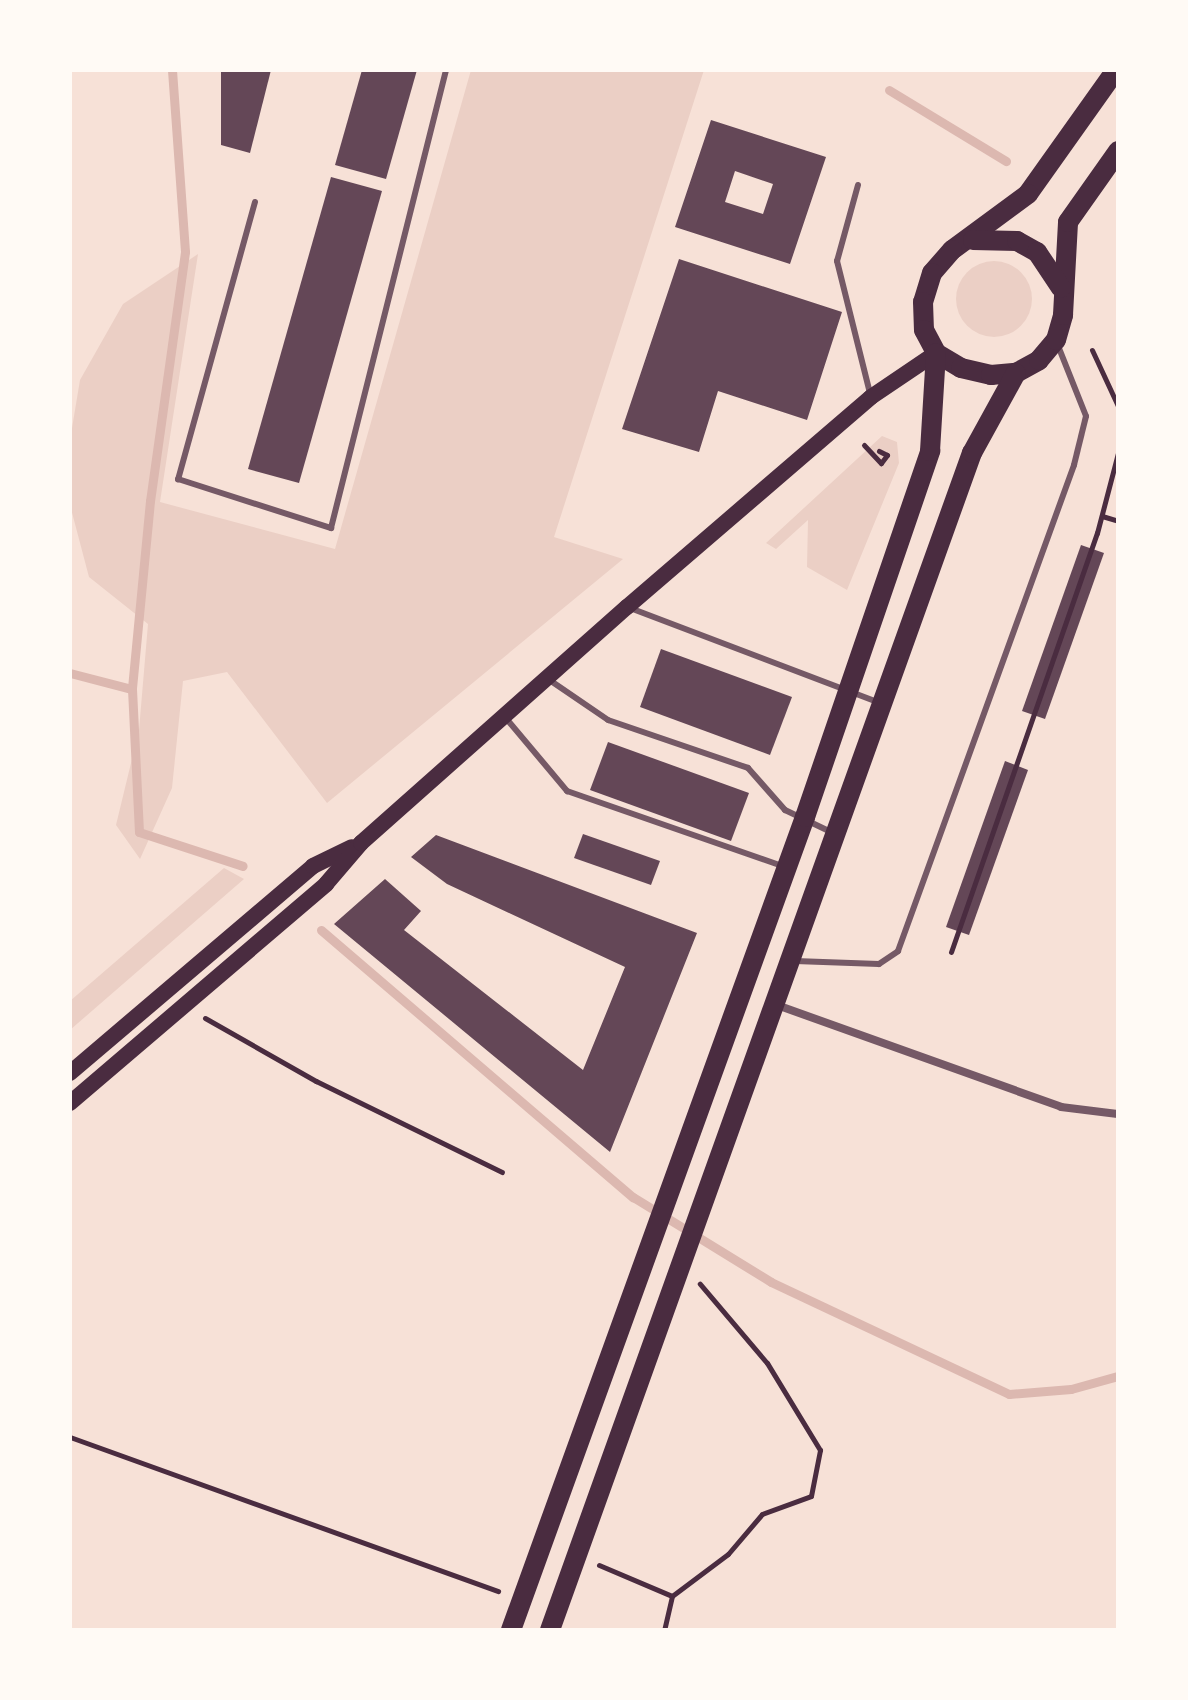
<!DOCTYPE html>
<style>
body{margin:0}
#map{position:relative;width:1188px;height:1700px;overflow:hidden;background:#f7e1d7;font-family:"Work Sans",sans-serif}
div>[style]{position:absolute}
.green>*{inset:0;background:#ebcfc5}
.round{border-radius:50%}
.stream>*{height:9px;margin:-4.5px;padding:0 4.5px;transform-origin:4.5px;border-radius:4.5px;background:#dcb8b0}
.building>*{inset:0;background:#644757}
.path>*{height:5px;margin:-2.5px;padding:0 2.5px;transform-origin:2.5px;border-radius:2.5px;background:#4a2c40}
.service>*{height:6px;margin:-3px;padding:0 3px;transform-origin:3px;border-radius:3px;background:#755966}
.minor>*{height:8px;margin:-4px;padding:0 4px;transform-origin:4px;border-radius:4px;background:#755966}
.secondary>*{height:16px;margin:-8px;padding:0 8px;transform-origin:8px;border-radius:8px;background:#4a2c40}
.primary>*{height:20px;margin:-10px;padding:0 10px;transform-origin:10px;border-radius:10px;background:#4a2c40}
span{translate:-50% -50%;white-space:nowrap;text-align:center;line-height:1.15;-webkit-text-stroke:7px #fffaf5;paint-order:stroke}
.frame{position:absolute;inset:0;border:72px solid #fffaf5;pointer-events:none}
</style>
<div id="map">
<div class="green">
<i style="clip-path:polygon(471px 70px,704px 70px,554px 537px,623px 559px,327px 803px,227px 672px,183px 681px,172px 788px,140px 859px,116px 825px,139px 730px,148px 624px,89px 577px,70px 505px,70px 440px,80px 380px,123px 304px,198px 254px,160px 502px,335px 549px)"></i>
<i class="round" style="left:956px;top:261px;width:76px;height:76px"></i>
<i style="clip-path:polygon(882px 436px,897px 442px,899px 463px,847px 590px,807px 567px,808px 520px,776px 549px,766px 543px)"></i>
<i style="clip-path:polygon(224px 868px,244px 879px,70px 1030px,70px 1001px)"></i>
</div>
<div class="stream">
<i style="left:172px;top:70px;width:182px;rotate:85.9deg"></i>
<i style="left:185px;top:252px;width:251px;rotate:98deg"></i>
<i style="left:150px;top:501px;width:189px;rotate:95.5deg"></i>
<i style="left:132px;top:689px;width:143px;rotate:87.2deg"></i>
<i style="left:139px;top:832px;width:109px;rotate:18.1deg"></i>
<i style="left:889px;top:90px;width:137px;rotate:31.3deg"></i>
<i style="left:70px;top:673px;width:64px;rotate:14.5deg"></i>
<i style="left:321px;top:930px;width:411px;rotate:40.6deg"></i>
<i style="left:633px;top:1197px;width:162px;rotate:31.6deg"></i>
<i style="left:771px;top:1282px;width:263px;rotate:25.2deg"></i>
<i style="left:1009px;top:1394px;width:62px;rotate:-4.6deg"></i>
<i style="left:1071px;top:1389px;width:49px;rotate:-15.5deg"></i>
</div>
<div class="building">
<i style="clip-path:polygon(221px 70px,271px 70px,250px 153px,221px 145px)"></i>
<i style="clip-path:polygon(362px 70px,417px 70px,386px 179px,335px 165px)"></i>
<i style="clip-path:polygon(evenodd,711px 120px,826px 157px,790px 264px,675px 227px,711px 120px,735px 171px,773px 184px,763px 214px,725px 202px,735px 171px)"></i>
<i style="clip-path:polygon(331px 177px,382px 191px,299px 483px,248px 469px)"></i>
<i style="clip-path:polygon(679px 259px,842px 312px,807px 420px,718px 391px,699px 452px,622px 429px)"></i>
<i style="clip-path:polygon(1081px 545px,1104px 553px,1045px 719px,1022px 711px)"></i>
<i style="clip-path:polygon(661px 649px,792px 697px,770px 755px,640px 707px)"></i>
<i style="clip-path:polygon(608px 742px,749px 793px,731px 841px,590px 790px)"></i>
<i style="clip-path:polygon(1005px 761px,1028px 770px,969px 935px,946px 927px)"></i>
<i style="clip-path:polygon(583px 834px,660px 861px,651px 885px,574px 858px)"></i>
<i style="clip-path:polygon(436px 835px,697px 933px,610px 1152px,334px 924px,385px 879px,421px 911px,404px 930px,583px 1070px,625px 967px,447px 884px,411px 857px)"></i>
</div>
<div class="path">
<i style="left:1092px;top:350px;width:62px;rotate:65.1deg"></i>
<i style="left:864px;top:445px;width:25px;rotate:47deg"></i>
<i style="left:881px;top:463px;width:10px;rotate:-53deg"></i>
<i style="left:887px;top:455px;width:9px;rotate:-153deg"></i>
<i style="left:1102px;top:516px;width:17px;rotate:17deg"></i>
<i style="left:951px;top:952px;width:444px;rotate:-70.8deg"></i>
<i style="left:1097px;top:533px;width:83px;rotate:-75.3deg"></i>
<i style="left:205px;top:1018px;width:128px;rotate:29.6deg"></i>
<i style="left:316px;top:1081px;width:207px;rotate:26.1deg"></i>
<i style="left:70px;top:1437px;width:455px;rotate:19.8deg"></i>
<i style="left:599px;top:1565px;width:79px;rotate:23deg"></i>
<i style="left:672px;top:1596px;width:35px;rotate:103deg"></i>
<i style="left:672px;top:1596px;width:70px;rotate:-36.9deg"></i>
<i style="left:728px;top:1554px;width:52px;rotate:-49.6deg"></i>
<i style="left:762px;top:1514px;width:52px;rotate:-20.2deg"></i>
<i style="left:811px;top:1496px;width:47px;rotate:-78.9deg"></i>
<i style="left:820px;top:1450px;width:102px;rotate:-121.3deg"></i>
<i style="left:767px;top:1363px;width:104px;rotate:-130.3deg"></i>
</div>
<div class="service">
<i style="left:858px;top:185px;width:79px;rotate:105.4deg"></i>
<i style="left:837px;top:261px;width:140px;rotate:76deg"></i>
<i style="left:255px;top:202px;width:288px;rotate:105.5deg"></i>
<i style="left:178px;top:479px;width:161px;rotate:17.8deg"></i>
<i style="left:331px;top:528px;width:472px;rotate:-75.9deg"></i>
<i style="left:630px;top:608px;width:264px;rotate:20.8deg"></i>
<i style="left:548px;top:679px;width:73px;rotate:34.3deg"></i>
<i style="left:608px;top:720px;width:148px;rotate:18.9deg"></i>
<i style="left:748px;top:768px;width:56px;rotate:48.6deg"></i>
<i style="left:785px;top:810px;width:51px;rotate:25.6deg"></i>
<i style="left:505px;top:717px;width:97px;rotate:50deg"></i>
<i style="left:567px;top:791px;width:228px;rotate:19.2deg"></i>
<i style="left:795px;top:961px;width:84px;rotate:2deg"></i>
<i style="left:879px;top:964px;width:23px;rotate:-34deg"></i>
<i style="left:898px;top:951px;width:517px;rotate:-70.09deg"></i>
<i style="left:1074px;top:465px;width:50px;rotate:-76.2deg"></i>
<i style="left:1086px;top:416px;width:79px;rotate:-111.7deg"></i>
</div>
<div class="minor">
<i style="left:774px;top:1004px;width:305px;rotate:19.7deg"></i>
<i style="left:1061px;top:1107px;width:57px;rotate:7deg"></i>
</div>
<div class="secondary">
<i style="left:70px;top:1073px;width:319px;rotate:-40.4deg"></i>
<i style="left:313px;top:866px;width:43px;rotate:-26deg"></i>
<i style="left:70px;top:1103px;width:337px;rotate:-40.5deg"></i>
<i style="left:326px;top:884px;width:54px;rotate:-49.5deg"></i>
<i style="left:361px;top:843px;width:356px;rotate:-41.6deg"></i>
<i style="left:627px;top:607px;width:322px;rotate:-40.7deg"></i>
<i style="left:871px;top:397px;width:78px;rotate:-34.1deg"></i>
</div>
<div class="primary">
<i style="left:1116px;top:70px;width:152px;rotate:125.4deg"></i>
<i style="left:1028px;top:194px;width:94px;rotate:143.6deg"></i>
<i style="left:952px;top:250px;width:30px;rotate:131deg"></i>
<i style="left:932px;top:273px;width:30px;rotate:107deg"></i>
<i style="left:923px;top:302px;width:28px;rotate:88deg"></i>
<i style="left:924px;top:330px;width:26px;rotate:62deg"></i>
<i style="left:936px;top:353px;width:29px;rotate:31deg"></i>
<i style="left:961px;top:368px;width:31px;rotate:13deg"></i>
<i style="left:991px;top:375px;width:25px;rotate:-5deg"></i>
<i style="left:1016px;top:373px;width:26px;rotate:-29deg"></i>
<i style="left:1039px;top:360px;width:26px;rotate:-50deg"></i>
<i style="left:1056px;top:340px;width:26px;rotate:-74deg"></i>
<i style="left:1063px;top:315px;width:93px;rotate:-86.9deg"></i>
<i style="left:1068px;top:222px;width:87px;rotate:-54.8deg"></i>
<i style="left:973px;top:240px;width:44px;rotate:1.3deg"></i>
<i style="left:1017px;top:241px;width:23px;rotate:29deg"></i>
<i style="left:1037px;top:252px;width:43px;rotate:56.3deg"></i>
<i style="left:511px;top:1630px;width:865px;rotate:-70.12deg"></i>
<i style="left:805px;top:817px;width:387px;rotate:-71.1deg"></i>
<i style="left:930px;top:451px;width:98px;rotate:-86.5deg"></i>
<i style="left:550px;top:1630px;width:1250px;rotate:-70.28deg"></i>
<i style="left:972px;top:453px;width:91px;rotate:-61.2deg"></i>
</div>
<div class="frame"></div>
</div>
